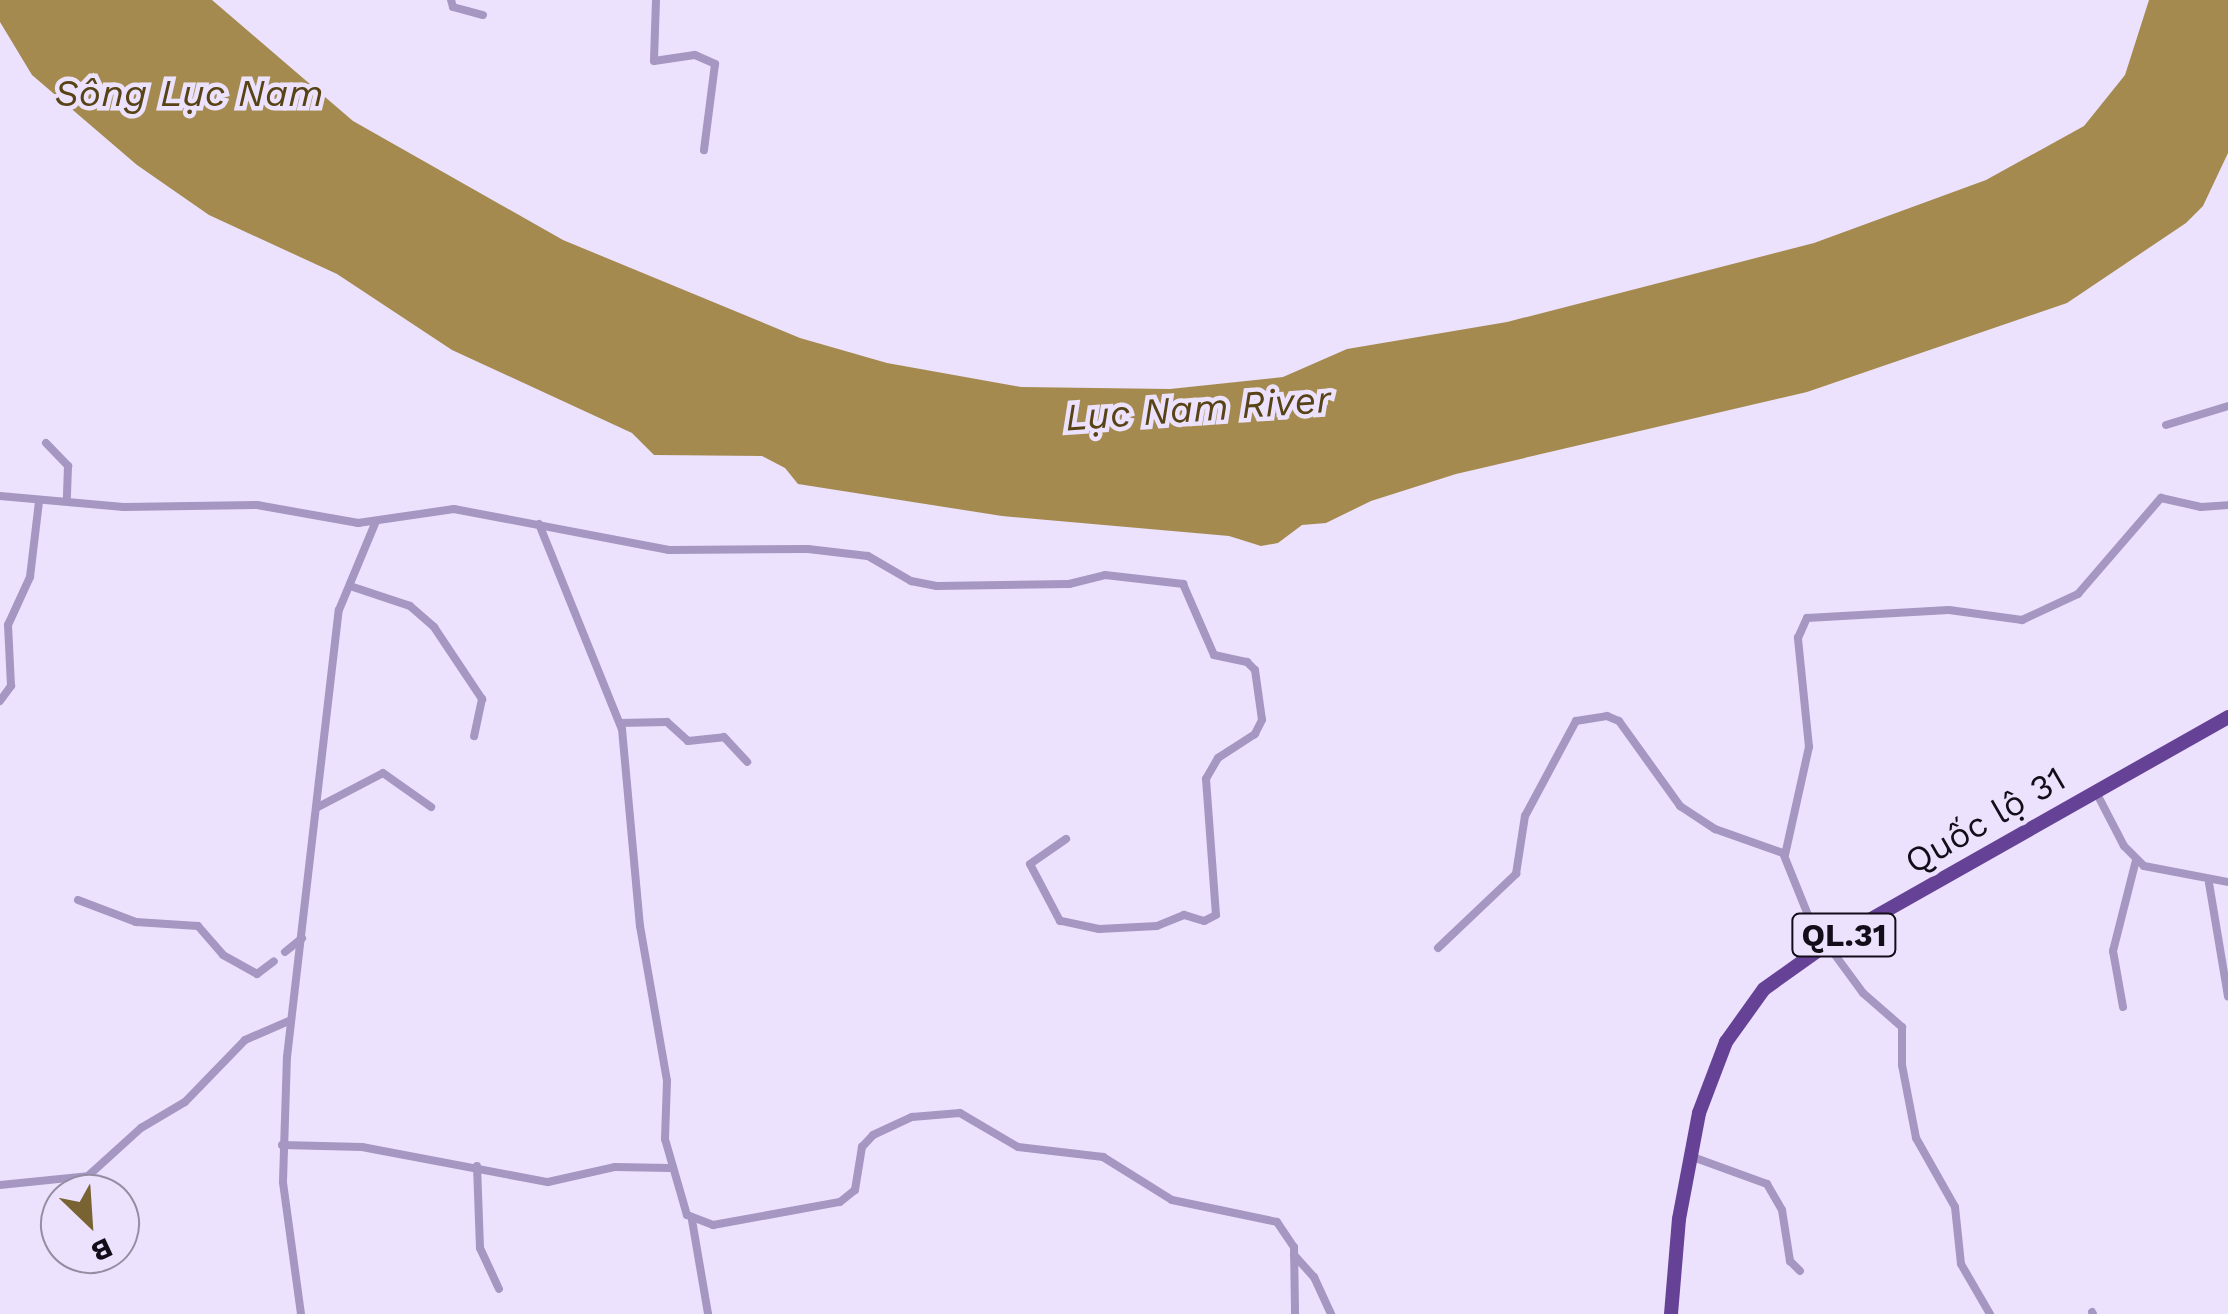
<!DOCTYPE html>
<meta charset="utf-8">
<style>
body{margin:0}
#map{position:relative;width:2228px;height:1314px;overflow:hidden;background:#ece2fe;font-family:"Work Sans",sans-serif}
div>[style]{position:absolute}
.water>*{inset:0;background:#a58a50}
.minor>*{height:8px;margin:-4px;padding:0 4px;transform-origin:4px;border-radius:4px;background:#a696c2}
.trunk>*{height:14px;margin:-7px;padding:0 7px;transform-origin:7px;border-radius:7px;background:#664296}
span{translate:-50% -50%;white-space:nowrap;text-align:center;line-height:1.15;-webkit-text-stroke:9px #ece2fe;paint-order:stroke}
.shield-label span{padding:2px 8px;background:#ece2fe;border:2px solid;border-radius:8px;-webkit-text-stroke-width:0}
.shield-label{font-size:32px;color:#120d19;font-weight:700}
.street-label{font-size:35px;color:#120d19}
.water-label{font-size:38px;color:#574315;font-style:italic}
.north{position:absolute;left:40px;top:1174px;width:100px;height:100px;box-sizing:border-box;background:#ece2fe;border:2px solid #958da2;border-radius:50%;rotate:155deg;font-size:28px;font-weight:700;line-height:40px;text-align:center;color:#120d19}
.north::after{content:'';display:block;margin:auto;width:35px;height:45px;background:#796332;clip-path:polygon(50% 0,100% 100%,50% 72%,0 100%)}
</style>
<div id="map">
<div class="water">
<i style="clip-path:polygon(0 0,212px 0,353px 121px,563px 240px,800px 338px,887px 363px,1021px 387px,1170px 389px,1283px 377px,1347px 349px,1507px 322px,1814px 243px,1986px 180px,2084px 126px,2125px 75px,2149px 0,2228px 0,2228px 153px,2203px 206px,2186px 223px,2067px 303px,1807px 392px,1456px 474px,1371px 501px,1326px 523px,1302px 525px,1278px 543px,1261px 546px,1229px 536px,1002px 516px,798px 484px,785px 468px,762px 456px,654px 455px,632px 433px,452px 350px,337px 274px,209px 215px,137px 165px,32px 75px,0 22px)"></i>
</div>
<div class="minor">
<i style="left:451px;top:0;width:7px;rotate:74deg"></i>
<i style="left:453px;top:7px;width:31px;rotate:15deg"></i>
<i style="left:656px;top:0;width:61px;rotate:91.9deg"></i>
<i style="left:654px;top:61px;width:41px;rotate:-8.3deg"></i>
<i style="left:695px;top:55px;width:22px;rotate:24deg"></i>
<i style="left:715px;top:64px;width:87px;rotate:97.3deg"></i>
<i style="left:2166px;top:425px;width:65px;rotate:-17deg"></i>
<i style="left:46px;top:443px;width:32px;rotate:46deg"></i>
<i style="left:68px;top:466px;width:32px;rotate:92deg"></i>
<i style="left:0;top:496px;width:124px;rotate:5.1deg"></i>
<i style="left:124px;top:507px;width:133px;rotate:-0.9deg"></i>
<i style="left:257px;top:505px;width:103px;rotate:10.1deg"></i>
<i style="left:358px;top:523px;width:97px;rotate:-8.3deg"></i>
<i style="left:454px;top:509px;width:219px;rotate:10.8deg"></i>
<i style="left:669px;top:550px;width:139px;rotate:-0.4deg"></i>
<i style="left:808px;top:549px;width:60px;rotate:6.7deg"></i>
<i style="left:868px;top:556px;width:50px;rotate:30.2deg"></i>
<i style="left:911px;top:581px;width:26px;rotate:11deg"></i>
<i style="left:937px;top:586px;width:132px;rotate:-0.9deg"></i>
<i style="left:1069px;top:584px;width:37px;rotate:-14deg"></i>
<i style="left:1105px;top:575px;width:79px;rotate:6.6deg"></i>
<i style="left:1183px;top:584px;width:77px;rotate:66.4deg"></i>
<i style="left:1214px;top:655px;width:34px;rotate:12deg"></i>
<i style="left:1247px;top:662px;width:11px;rotate:45deg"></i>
<i style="left:1255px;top:670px;width:50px;rotate:82deg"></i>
<i style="left:1262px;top:720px;width:16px;rotate:117deg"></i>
<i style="left:1255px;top:734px;width:44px;rotate:147deg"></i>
<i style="left:1218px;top:758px;width:24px;rotate:120deg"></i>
<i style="left:1206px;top:779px;width:136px;rotate:85.8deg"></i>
<i style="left:1216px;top:915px;width:13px;rotate:153deg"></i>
<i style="left:1204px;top:921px;width:21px;rotate:-163deg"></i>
<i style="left:1184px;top:915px;width:29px;rotate:158deg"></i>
<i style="left:1157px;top:926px;width:58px;rotate:177deg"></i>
<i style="left:1099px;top:929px;width:40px;rotate:-168deg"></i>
<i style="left:1060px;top:921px;width:64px;rotate:-117.8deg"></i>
<i style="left:1030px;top:864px;width:44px;rotate:-34.8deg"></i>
<i style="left:539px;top:524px;width:221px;rotate:68deg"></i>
<i style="left:622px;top:729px;width:198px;rotate:84.8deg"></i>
<i style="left:640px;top:926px;width:157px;rotate:80.1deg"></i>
<i style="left:667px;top:1081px;width:58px;rotate:92deg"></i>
<i style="left:665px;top:1139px;width:79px;rotate:73.9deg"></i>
<i style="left:687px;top:1215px;width:28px;rotate:21deg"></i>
<i style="left:713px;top:1225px;width:129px;rotate:-10.3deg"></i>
<i style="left:840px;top:1202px;width:19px;rotate:-39deg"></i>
<i style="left:855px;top:1190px;width:44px;rotate:-80.8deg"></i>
<i style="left:862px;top:1147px;width:16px;rotate:-47deg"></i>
<i style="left:873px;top:1135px;width:43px;rotate:-24.8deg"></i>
<i style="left:912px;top:1117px;width:48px;rotate:-4.8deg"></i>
<i style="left:960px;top:1113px;width:67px;rotate:30.4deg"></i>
<i style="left:1018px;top:1147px;width:86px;rotate:6.7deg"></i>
<i style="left:1103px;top:1157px;width:81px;rotate:31.9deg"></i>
<i style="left:1172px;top:1200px;width:107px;rotate:11.8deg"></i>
<i style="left:1277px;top:1222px;width:30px;rotate:56deg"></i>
<i style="left:1294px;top:1247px;width:67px;rotate:89.1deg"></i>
<i style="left:350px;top:586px;width:63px;rotate:18.4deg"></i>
<i style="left:410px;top:606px;width:32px;rotate:41deg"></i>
<i style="left:434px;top:627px;width:87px;rotate:56.3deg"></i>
<i style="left:482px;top:699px;width:38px;rotate:102deg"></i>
<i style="left:0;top:701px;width:19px;rotate:-54deg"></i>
<i style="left:11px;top:686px;width:61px;rotate:-92.8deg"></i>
<i style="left:8px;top:625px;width:53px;rotate:-65.4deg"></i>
<i style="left:30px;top:577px;width:76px;rotate:-83.2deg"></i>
<i style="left:620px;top:723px;width:47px;rotate:-1.2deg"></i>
<i style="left:667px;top:722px;width:28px;rotate:42deg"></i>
<i style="left:688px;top:741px;width:36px;rotate:-6deg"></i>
<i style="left:724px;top:737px;width:34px;rotate:47deg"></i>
<i style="left:2096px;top:792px;width:61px;rotate:62.6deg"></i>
<i style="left:2124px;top:846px;width:28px;rotate:45deg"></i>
<i style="left:2144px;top:866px;width:86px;rotate:10.8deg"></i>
<i style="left:318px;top:807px;width:73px;rotate:-27.6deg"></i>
<i style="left:383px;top:773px;width:59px;rotate:35.3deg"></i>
<i style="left:1785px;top:855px;width:111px;rotate:-77.5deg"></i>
<i style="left:1809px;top:747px;width:110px;rotate:-95.8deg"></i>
<i style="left:1798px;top:638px;width:22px;rotate:-66deg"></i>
<i style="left:1807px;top:618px;width:142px;rotate:-3.2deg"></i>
<i style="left:1949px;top:610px;width:74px;rotate:7.8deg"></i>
<i style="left:2022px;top:620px;width:62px;rotate:-24.9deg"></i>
<i style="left:2078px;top:594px;width:127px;rotate:-49.2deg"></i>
<i style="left:2161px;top:498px;width:41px;rotate:12.7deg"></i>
<i style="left:2201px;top:507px;width:27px;rotate:-4deg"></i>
<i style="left:2209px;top:883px;width:115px;rotate:80.5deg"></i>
<i style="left:78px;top:900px;width:62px;rotate:20.8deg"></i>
<i style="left:136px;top:922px;width:62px;rotate:3.7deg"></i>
<i style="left:198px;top:926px;width:38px;rotate:49deg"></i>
<i style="left:223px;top:955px;width:39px;rotate:29deg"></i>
<i style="left:257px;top:974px;width:21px;rotate:-37deg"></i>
<i style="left:1827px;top:944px;width:61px;rotate:53.7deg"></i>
<i style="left:1863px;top:993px;width:52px;rotate:41.1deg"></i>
<i style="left:1902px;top:1027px;width:38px;rotate:90deg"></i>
<i style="left:1902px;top:1065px;width:74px;rotate:79.1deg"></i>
<i style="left:1916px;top:1138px;width:79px;rotate:60.5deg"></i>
<i style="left:1955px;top:1207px;width:57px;rotate:84deg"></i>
<i style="left:1961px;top:1264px;width:58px;rotate:59.9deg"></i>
<i style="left:1438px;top:948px;width:108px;rotate:-43.5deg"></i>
<i style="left:1516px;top:874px;width:59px;rotate:-81.2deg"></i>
<i style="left:1525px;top:816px;width:108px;rotate:-61.8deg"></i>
<i style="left:1576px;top:721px;width:31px;rotate:-9deg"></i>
<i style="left:1607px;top:716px;width:13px;rotate:23deg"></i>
<i style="left:1619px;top:721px;width:105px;rotate:54.3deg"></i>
<i style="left:1680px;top:806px;width:42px;rotate:33.3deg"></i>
<i style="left:1715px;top:829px;width:72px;rotate:19.4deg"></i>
<i style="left:1783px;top:853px;width:101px;rotate:68deg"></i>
<i style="left:285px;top:952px;width:22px;rotate:-39deg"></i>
<i style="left:2123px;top:1007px;width:57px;rotate:-100.1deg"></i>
<i style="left:2113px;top:951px;width:94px;rotate:-75.8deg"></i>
<i style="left:282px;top:1145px;width:80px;rotate:1.4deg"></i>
<i style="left:362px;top:1147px;width:189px;rotate:10.7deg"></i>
<i style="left:548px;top:1182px;width:69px;rotate:-12.6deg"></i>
<i style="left:615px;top:1167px;width:55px;rotate:1deg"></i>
<i style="left:1690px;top:1156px;width:82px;rotate:20deg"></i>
<i style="left:1767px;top:1184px;width:30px;rotate:60deg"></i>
<i style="left:1782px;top:1210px;width:52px;rotate:81.1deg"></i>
<i style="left:1790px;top:1261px;width:14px;rotate:45deg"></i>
<i style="left:477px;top:1166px;width:82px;rotate:87.9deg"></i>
<i style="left:480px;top:1248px;width:45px;rotate:65.1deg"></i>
<i style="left:0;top:1185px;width:88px;rotate:-5.8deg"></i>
<i style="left:88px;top:1176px;width:72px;rotate:-42.2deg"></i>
<i style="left:141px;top:1128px;width:51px;rotate:-30.6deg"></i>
<i style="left:185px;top:1102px;width:86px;rotate:-45.9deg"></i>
<i style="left:245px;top:1040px;width:50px;rotate:-23.5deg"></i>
<i style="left:692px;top:1220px;width:95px;rotate:80.3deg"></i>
<i style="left:1294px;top:1255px;width:30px;rotate:48deg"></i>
<i style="left:1314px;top:1277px;width:41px;rotate:65.3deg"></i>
<i style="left:2092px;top:1312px;width:2px;rotate:63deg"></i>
<i style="left:301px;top:1314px;width:133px;rotate:-97.8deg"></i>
<i style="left:283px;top:1182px;width:125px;rotate:-88.2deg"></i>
<i style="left:287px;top:1057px;width:450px;rotate:-83.4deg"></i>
<i style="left:339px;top:610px;width:96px;rotate:-67.4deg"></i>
</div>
<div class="trunk">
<i style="left:1671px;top:1314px;width:95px;rotate:-85.2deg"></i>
<i style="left:1679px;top:1219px;width:108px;rotate:-79.3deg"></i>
<i style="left:1699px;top:1113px;width:76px;rotate:-69.2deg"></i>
<i style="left:1726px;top:1042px;width:65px;rotate:-54.4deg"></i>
<i style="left:1764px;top:989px;width:77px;rotate:-35.5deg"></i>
<i style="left:1827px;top:944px;width:461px;rotate:-29.5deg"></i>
</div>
<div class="shield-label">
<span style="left:1844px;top:935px">QL.31</span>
</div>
<div class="street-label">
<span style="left:1985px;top:820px;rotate:-30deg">Quốc lộ 31</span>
</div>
<div class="water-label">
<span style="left:189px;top:94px">Sông Lục Nam</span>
<span style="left:1198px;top:409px;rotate:-4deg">Lục Nam River</span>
</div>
<div class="north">B</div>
</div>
